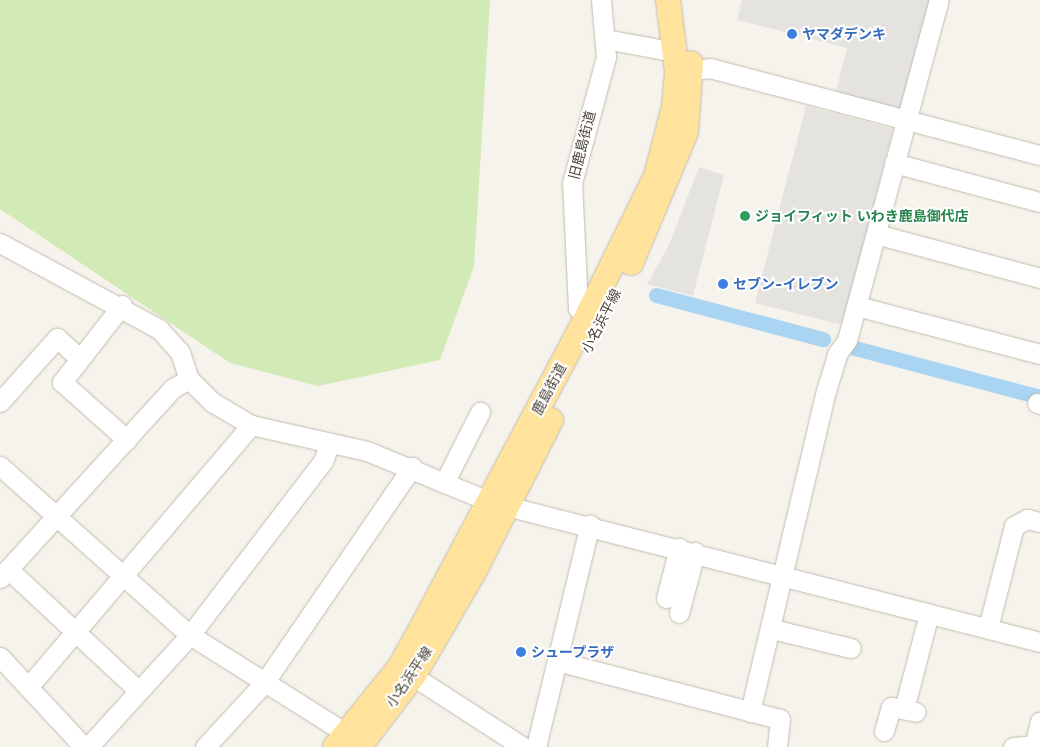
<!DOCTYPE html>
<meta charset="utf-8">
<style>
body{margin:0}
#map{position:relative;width:1040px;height:747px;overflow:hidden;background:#f6f3ec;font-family:"Work Sans","Noto Sans JP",sans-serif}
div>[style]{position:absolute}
.green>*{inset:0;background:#d2eab5}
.parking>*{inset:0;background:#e5e3e0}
.canal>*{height:15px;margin:-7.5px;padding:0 7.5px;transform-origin:7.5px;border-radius:7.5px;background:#a9d4f2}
.roads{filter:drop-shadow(0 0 1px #c2bbae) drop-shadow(0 0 1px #c2bbae)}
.minor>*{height:19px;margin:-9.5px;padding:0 9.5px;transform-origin:9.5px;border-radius:9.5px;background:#fff}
.major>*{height:24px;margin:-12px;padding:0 12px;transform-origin:12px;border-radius:12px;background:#ffe39c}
.dots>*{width:14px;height:14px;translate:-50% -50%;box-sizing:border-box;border:2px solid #fff;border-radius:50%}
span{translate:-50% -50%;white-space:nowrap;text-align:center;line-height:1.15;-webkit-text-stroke:4px #fff;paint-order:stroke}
.shop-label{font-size:14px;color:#366cbe;font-weight:700}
.left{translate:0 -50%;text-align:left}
.street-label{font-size:14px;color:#4b4439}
.leisure-label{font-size:14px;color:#27864d;font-weight:700}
</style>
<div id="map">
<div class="green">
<i style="clip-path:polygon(0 0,490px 0,474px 266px,440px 360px,318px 386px,230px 363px,0 209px)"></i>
</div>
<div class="parking">
<i style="clip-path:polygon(742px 0,930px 0,902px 112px,835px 95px,847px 48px,737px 20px)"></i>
<i style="clip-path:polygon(806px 106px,893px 129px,843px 325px,755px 303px)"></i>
<i style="clip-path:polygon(699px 167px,724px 175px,693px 296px,647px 284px,669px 245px)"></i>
</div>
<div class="canal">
<i style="left:656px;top:295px;width:173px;rotate:14.8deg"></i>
<i style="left:851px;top:347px;width:196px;rotate:14.8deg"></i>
</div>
<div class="roads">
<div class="minor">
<i style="left:605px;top:39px;width:71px;rotate:10.5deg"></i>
<i style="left:678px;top:72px;width:32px;rotate:-7deg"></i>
<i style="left:710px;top:68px;width:341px;rotate:14.8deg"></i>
<i style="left:894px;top:163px;width:151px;rotate:15deg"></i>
<i style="left:876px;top:234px;width:170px;rotate:15deg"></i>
<i style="left:0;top:243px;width:181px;rotate:28.4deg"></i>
<i style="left:159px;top:329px;width:31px;rotate:48deg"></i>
<i style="left:180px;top:352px;width:28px;rotate:72deg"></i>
<i style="left:189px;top:379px;width:33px;rotate:45deg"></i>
<i style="left:212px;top:402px;width:45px;rotate:30.5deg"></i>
<i style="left:251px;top:425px;width:119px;rotate:12.6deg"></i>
<i style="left:367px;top:451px;width:134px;rotate:22.4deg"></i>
<i style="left:491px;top:502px;width:567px;rotate:14.31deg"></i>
<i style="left:122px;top:305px;width:98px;rotate:127.9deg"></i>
<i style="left:62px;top:382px;width:87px;rotate:41.7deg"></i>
<i style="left:857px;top:306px;width:189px;rotate:14.7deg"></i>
<i style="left:586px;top:318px;width:13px;rotate:-129deg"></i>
<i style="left:578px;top:308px;width:125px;rotate:-92.7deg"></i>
<i style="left:572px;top:183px;width:131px;rotate:-74.9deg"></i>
<i style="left:606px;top:57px;width:57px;rotate:-95deg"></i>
<i style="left:0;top:402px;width:86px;rotate:-48.3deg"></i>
<i style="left:57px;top:338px;width:30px;rotate:42deg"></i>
<i style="left:1037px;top:403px;width:3px;rotate:18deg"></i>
<i style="left:0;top:466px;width:254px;rotate:41.7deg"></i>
<i style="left:190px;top:635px;width:197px;rotate:32.2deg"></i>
<i style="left:444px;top:483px;width:80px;rotate:-63.1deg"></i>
<i style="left:8px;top:569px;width:179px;rotate:43deg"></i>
<i style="left:0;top:578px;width:257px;rotate:-47.7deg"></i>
<i style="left:173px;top:388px;width:18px;rotate:-29deg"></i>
<i style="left:666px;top:598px;width:52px;rotate:-75.4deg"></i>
<i style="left:679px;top:613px;width:63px;rotate:-75.3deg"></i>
<i style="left:988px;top:628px;width:105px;rotate:-75.7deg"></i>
<i style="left:1014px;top:526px;width:15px;rotate:-28deg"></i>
<i style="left:1027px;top:519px;width:13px;rotate:13deg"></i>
<i style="left:772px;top:629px;width:81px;rotate:13.5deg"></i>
<i style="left:0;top:657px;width:123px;rotate:47deg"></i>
<i style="left:557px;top:661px;width:230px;rotate:14.6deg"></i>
<i style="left:780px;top:719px;width:28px;rotate:96deg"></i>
<i style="left:402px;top:669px;width:144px;rotate:32.8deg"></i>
<i style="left:29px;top:686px;width:343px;rotate:-49.6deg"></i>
<i style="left:904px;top:709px;width:98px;rotate:-75.3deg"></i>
<i style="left:750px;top:712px;width:330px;rotate:-76.7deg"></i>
<i style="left:826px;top:391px;width:39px;rotate:-73deg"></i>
<i style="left:837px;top:354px;width:17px;rotate:-54deg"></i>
<i style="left:847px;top:340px;width:352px;rotate:-74.9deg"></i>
<i style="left:884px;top:731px;width:25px;rotate:-74deg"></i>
<i style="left:891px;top:707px;width:25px;rotate:11deg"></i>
<i style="left:88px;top:747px;width:151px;rotate:-47.7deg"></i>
<i style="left:190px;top:635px;width:219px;rotate:-52.6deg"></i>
<i style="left:323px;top:461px;width:19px;rotate:-69deg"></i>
<i style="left:205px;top:747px;width:87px;rotate:-47.3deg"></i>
<i style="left:264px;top:683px;width:262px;rotate:-55.6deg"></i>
<i style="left:536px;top:747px;width:229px;rotate:-76.4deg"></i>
<i style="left:1013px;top:747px;width:21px;rotate:-5deg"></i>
<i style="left:1034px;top:747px;width:26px;rotate:-77deg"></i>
</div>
<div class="major">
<i style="left:631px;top:263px;width:142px;rotate:-67.2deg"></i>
<i style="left:686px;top:132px;width:69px;rotate:-85.9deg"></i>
<i style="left:335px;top:747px;width:102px;rotate:-51deg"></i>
<i style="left:399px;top:668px;width:47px;rotate:-60.7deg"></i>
<i style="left:422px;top:627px;width:350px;rotate:-62deg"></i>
<i style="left:586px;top:318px;width:158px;rotate:-63.8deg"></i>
<i style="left:656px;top:176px;width:71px;rotate:-75.4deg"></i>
<i style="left:674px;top:107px;width:35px;rotate:-85deg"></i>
<i style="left:677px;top:72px;width:73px;rotate:-97.1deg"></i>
<i style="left:359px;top:747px;width:91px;rotate:-52.6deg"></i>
<i style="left:414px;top:675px;width:121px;rotate:-59.8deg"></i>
<i style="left:475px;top:570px;width:168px;rotate:-63.1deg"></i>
</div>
</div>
<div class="dots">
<i style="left:792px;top:34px;background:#3f7fe0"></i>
<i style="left:745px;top:216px;background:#2e9e5b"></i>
<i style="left:723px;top:284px;background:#3f7fe0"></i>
<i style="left:521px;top:652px;background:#3f7fe0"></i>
</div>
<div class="shop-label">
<span class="left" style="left:802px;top:34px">ヤマダデンキ</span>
<span class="left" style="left:733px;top:284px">セブン-イレブン</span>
<span class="left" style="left:531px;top:652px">シュープラザ</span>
</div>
<div class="street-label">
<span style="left:582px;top:145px;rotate:-76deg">旧鹿島街道</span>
<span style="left:601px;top:321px;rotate:-63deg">小名浜平線</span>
<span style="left:549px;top:389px;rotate:-62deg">鹿島街道</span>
<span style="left:409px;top:677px;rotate:-56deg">小名浜平線</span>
</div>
<div class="leisure-label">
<span class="left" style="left:755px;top:216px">ジョイフィット いわき鹿島御代店</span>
</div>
</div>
